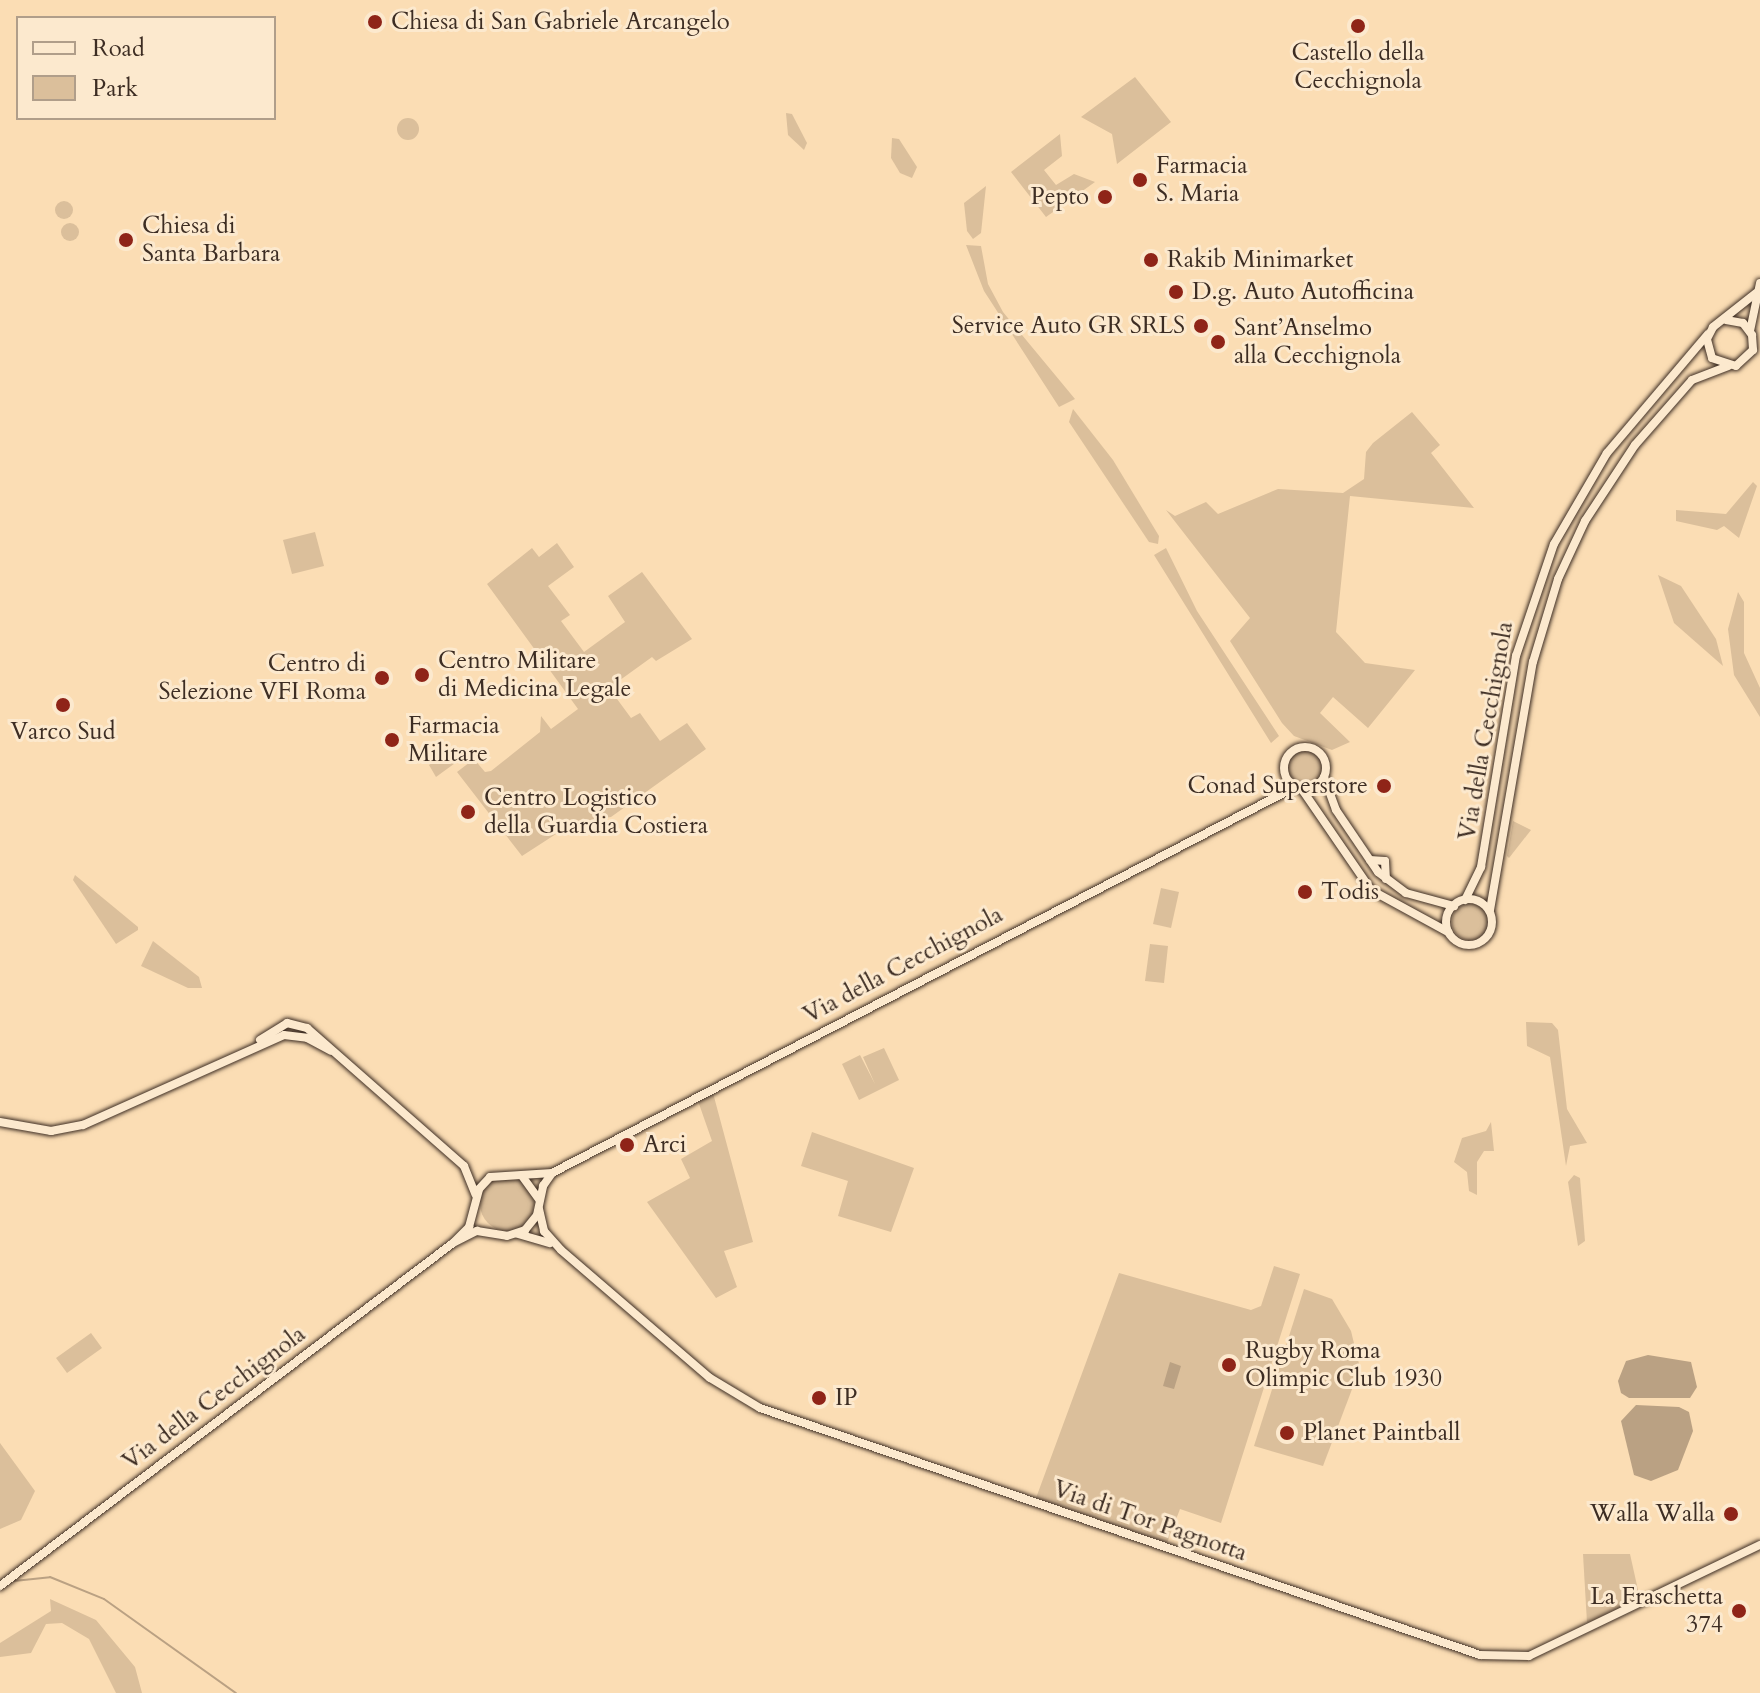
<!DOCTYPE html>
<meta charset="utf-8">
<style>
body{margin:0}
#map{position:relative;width:1760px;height:1693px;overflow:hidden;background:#fbddb4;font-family:Cardo,serif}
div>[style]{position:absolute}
.green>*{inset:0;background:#dbbf9b}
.round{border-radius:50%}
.water>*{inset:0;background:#baa183}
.stream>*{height:2px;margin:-1px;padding:0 1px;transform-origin:1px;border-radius:1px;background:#baa183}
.roads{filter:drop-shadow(0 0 2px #3d2d23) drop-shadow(0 0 2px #3d2d23)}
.secondary>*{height:8px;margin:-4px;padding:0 4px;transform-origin:4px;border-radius:4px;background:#fce9ce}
.secondary>.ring{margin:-4px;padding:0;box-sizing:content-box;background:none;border:8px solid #fce9ce;border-radius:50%}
.dots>*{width:22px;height:22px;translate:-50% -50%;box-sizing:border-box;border:4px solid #fce9ce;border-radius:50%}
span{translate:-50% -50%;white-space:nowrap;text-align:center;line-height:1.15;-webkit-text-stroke:6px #fce9ce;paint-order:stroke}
.poi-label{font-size:24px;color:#3d2d23}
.left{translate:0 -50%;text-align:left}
.right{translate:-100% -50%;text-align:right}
.street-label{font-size:24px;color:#3d2d23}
.legend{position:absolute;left:16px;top:16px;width:260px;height:104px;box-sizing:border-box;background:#fce9ce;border:2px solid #b09e8a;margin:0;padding:10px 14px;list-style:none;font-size:24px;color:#3d2d23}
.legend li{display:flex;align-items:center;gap:16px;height:40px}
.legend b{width:40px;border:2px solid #b09e8a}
</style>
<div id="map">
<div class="green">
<i style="clip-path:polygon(1135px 77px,1171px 122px,1117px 164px,1112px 134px,1081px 117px)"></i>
<i style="clip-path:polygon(786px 113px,792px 114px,807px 143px,804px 150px,788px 135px)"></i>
<i class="round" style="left:397px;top:118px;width:22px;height:22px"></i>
<i style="clip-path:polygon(1060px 134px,1062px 156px,1044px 170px,1056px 185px,1074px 174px,1095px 182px,1046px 217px,1011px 172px)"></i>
<i style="clip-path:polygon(892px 138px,899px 139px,917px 167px,912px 178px,900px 173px,891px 158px)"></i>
<i style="clip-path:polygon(986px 186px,981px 233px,973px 239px,967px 231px,964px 203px)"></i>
<i class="round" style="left:55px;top:201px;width:18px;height:18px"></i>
<i class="round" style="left:61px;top:223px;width:18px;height:18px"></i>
<i style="clip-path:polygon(966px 245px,981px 246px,988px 284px,1003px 312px,1075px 399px,1059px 407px,984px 291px)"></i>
<i style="clip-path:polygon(1073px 409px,1113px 460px,1159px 536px,1158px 544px,1149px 542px,1069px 422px)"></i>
<i style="clip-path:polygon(1412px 412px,1440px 445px,1431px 453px,1474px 508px,1350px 496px,1336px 632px,1365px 663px,1415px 670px,1368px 728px,1333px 697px,1320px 713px,1350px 742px,1332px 750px,1294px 736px,1282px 723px,1230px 641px,1250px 618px,1166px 510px,1175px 516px,1206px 502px,1218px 514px,1278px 489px,1343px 493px,1364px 479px,1366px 452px,1373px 443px)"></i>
<i style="clip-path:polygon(1753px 482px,1757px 486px,1739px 538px,1724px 526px,1717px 530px,1676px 521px,1676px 510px,1726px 514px)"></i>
<i style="clip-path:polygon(315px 532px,324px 566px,292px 574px,283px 540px)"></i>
<i style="clip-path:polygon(557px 543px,574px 567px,548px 586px,570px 615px,561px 621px,584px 652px,625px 622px,608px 596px,642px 572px,692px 639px,656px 661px,652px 657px,609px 688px,631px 718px,640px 713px,660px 741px,687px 723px,706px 749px,611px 817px,573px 823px,522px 856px,457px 772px,474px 759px,485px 772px,491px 771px,540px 732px,541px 716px,551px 729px,578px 709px,487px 584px,532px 548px,539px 557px)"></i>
<i style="clip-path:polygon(1166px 548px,1197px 611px,1279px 736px,1271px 743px,1154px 555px)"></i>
<i style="clip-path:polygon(1658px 575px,1681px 586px,1716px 639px,1723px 666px,1674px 623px)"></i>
<i style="clip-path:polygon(1738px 592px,1744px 602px,1744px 653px,1760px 688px,1760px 717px,1734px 675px,1728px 629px)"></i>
<i style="clip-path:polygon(454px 747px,462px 758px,436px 777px,429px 765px)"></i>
<i class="round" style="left:1288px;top:750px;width:34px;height:34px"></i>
<i style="clip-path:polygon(1513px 821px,1531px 830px,1509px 858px,1507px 856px)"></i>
<i style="clip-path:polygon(75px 875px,138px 927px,138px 930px,116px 944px,73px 880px)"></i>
<i style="clip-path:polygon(1161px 888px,1179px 892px,1171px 928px,1153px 924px)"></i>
<i class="round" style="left:1452px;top:904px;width:36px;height:36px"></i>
<i style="clip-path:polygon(153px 941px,199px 977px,202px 988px,188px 988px,141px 966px)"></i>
<i style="clip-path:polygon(1150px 944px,1168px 946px,1164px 983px,1145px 981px)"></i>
<i style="clip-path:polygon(1526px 1022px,1552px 1023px,1558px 1030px,1567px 1109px,1587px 1143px,1570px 1146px,1566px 1166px,1550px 1057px,1527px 1046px)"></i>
<i style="clip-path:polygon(884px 1048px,899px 1080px,859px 1100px,842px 1064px,860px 1055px,875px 1084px,863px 1057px)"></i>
<i style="clip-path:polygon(713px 1093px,753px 1242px,724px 1251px,737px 1287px,716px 1298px,647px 1202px,690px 1178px,681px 1159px,712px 1141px,698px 1101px)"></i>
<i style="clip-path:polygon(1491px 1122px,1494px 1151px,1484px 1151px,1477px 1162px,1477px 1195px,1469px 1191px,1467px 1172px,1454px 1162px,1462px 1138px,1486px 1131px)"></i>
<i style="clip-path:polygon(812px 1132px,914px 1168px,891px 1232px,838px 1216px,848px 1181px,801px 1166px)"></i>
<i style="clip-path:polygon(1574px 1175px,1580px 1178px,1585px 1241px,1578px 1246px,1568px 1182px)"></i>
<i class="round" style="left:480px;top:1177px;width:54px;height:54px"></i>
<i style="clip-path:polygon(1274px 1266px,1300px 1274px,1221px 1523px,1180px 1509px,1167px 1543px,1036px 1498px,1119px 1273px,1251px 1310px,1261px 1306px)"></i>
<i style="clip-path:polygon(1304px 1289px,1332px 1299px,1351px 1331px,1360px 1368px,1323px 1466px,1254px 1446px)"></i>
<i style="clip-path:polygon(91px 1333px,102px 1348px,67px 1373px,56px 1358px)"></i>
<i style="clip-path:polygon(0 1443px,35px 1491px,21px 1520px,0 1529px)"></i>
<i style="clip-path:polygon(1583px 1554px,1630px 1554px,1640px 1599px,1587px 1623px)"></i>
<i style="clip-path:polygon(50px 1599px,96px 1620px,135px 1667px,142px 1693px,116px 1693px,89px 1639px,62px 1623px,46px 1624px,31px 1653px,0 1657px,0 1643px,51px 1611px)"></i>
</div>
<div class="water">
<i style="clip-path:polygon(1648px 1355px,1691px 1362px,1697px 1387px,1690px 1398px,1629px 1398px,1621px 1393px,1618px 1381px,1626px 1361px)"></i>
<i style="clip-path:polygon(1170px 1362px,1181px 1366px,1174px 1389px,1163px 1386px)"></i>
<i style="clip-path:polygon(1636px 1405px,1679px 1407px,1689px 1412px,1693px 1431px,1678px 1470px,1651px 1481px,1634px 1475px,1621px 1421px)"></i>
</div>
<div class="stream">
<i style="left:14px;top:1581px;width:36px;rotate:-6deg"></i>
<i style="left:50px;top:1577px;width:58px;rotate:22.2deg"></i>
<i style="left:104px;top:1599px;width:162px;rotate:35.5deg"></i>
</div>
<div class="roads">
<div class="secondary">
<i style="left:1726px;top:320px;width:17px;rotate:10deg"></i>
<i style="left:1743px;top:323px;width:15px;rotate:53deg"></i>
<i style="left:1752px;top:335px;width:15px;rotate:86deg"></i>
<i style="left:1753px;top:350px;width:23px;rotate:137deg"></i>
<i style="left:1736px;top:366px;width:25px;rotate:-162deg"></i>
<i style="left:1712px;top:358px;width:20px;rotate:-105deg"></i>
<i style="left:1707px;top:339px;width:13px;rotate:-63deg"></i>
<i style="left:1713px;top:327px;width:55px;rotate:-38.3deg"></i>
<i style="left:1750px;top:331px;width:49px;rotate:-78.2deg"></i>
<i class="ring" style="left:1284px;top:747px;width:34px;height:34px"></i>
<i style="left:1324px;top:777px;width:35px;rotate:70deg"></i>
<i style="left:1336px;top:810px;width:75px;rotate:55.9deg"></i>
<i style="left:1378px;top:872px;width:35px;rotate:37deg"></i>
<i style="left:1406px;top:893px;width:50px;rotate:15.2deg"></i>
<i style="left:1301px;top:788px;width:124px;rotate:55.5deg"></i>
<i style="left:1371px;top:890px;width:88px;rotate:28.6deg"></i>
<i style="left:1370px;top:860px;width:15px;rotate:4deg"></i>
<i style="left:1385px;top:861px;width:18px;rotate:87deg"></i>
<i class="ring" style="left:1446px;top:899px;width:38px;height:38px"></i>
<i style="left:1465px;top:900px;width:37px;rotate:-64deg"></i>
<i style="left:1481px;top:867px;width:214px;rotate:-80.6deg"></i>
<i style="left:1516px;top:656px;width:118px;rotate:-71.3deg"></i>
<i style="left:1554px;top:544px;width:105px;rotate:-59.8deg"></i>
<i style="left:1607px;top:453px;width:156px;rotate:-49.7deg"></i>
<i style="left:1490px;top:910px;width:252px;rotate:-80.2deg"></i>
<i style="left:1533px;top:662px;width:87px;rotate:-73.2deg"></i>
<i style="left:1558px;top:579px;width:64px;rotate:-65deg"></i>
<i style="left:1585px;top:521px;width:91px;rotate:-56.7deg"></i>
<i style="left:1635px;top:445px;width:86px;rotate:-48.8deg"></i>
<i style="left:1692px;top:380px;width:39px;rotate:-21deg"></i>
<i style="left:260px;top:1040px;width:32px;rotate:-32deg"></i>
<i style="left:287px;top:1023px;width:21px;rotate:14deg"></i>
<i style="left:307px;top:1028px;width:209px;rotate:41.3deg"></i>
<i style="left:464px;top:1166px;width:31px;rotate:68deg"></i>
<i style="left:0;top:1122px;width:52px;rotate:10deg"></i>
<i style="left:51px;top:1131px;width:33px;rotate:-11deg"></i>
<i style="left:83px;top:1125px;width:220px;rotate:-24.1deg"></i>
<i style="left:284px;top:1035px;width:23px;rotate:7deg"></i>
<i style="left:307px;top:1038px;width:27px;rotate:28deg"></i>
<i style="left:522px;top:1176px;width:29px;rotate:54deg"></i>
<i style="left:539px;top:1209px;width:23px;rotate:77deg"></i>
<i style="left:544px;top:1231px;width:25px;rotate:48deg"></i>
<i style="left:561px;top:1250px;width:196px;rotate:40.7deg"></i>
<i style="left:710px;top:1378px;width:58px;rotate:31deg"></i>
<i style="left:760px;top:1408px;width:761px;rotate:18.93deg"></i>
<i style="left:1480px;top:1655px;width:49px;rotate:1.2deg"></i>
<i style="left:1529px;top:1656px;width:256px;rotate:-25.7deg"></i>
<i style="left:518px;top:1234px;width:33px;rotate:16deg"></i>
<i style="left:453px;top:1243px;width:23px;rotate:-45deg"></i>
<i style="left:469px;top:1227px;width:39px;rotate:-75deg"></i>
<i style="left:479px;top:1189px;width:16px;rotate:-47deg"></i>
<i style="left:490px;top:1177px;width:62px;rotate:-3.7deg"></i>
<i style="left:552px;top:1173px;width:837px;rotate:-27.45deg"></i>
<i style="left:0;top:1586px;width:568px;rotate:-37.13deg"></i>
<i style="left:453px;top:1243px;width:27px;rotate:-27deg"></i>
<i style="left:477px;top:1231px;width:30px;rotate:9deg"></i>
<i style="left:507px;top:1236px;width:19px;rotate:-18deg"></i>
<i style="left:525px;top:1230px;width:19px;rotate:-51deg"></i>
<i style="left:537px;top:1215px;width:30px;rotate:-78deg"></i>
<i style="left:543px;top:1186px;width:16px;rotate:-55deg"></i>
</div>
</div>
<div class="dots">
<i style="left:375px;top:22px;background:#8f2418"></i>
<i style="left:1358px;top:26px;background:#8f2418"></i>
<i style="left:1140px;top:180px;background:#8f2418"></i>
<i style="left:1105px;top:197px;background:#8f2418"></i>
<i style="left:126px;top:240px;background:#8f2418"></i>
<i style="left:1151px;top:260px;background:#8f2418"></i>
<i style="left:1176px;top:292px;background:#8f2418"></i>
<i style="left:1201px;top:326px;background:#8f2418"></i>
<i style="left:1218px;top:342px;background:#8f2418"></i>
<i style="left:422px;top:675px;background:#8f2418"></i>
<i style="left:382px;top:678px;background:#8f2418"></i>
<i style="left:63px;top:705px;background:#8f2418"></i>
<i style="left:392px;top:740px;background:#8f2418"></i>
<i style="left:1384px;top:786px;background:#8f2418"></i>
<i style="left:468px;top:812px;background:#8f2418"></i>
<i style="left:1305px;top:892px;background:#8f2418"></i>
<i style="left:627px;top:1145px;background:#8f2418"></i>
<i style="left:1229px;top:1365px;background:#8f2418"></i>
<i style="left:819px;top:1398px;background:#8f2418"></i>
<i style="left:1287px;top:1433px;background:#8f2418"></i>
<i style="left:1731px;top:1514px;background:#8f2418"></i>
<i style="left:1739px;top:1611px;background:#8f2418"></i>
</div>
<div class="poi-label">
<span class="left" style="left:391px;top:22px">Chiesa di San Gabriele Arcangelo</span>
<span style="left:1358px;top:67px">Castello della<br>Cecchignola</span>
<span class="left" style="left:1156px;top:180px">Farmacia<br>S. Maria</span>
<span class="right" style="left:1089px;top:197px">Pepto</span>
<span class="left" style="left:142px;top:240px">Chiesa di<br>Santa Barbara</span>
<span class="left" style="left:1167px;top:260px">Rakib Minimarket</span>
<span class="left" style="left:1192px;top:292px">D.g. Auto Autofficina</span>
<span class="right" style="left:1185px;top:326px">Service Auto GR SRLS</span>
<span class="left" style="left:1234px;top:342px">Sant’Anselmo<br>alla Cecchignola</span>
<span class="left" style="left:438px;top:675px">Centro Militare<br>di Medicina Legale</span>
<span class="right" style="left:366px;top:678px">Centro di<br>Selezione VFI Roma</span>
<span class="left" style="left:408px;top:740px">Farmacia<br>Militare</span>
<span style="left:63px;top:732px">Varco Sud</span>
<span class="right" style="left:1368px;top:786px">Conad Superstore</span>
<span class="left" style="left:484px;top:812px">Centro Logistico<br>della Guardia Costiera</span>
<span class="left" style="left:1321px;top:892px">Todis</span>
<span class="left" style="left:643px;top:1145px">Arci</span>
<span class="left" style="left:1245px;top:1365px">Rugby Roma<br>Olimpic Club 1930</span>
<span class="left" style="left:835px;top:1398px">IP</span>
<span class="left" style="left:1303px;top:1433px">Planet Paintball</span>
<span class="right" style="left:1715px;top:1514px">Walla Walla</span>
<span class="right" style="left:1723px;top:1611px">La Fraschetta<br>374</span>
</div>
<div class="street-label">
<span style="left:1486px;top:731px;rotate:-80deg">Via della Cecchignola</span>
<span style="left:903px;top:965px;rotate:-28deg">Via della Cecchignola</span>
<span style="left:214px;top:1398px;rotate:-37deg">Via della Cecchignola</span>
<span style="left:1150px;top:1521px;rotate:19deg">Via di Tor Pagnotta</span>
</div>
<ul class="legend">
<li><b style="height:10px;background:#fce9ce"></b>Road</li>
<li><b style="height:22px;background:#dbbf9b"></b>Park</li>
</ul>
</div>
